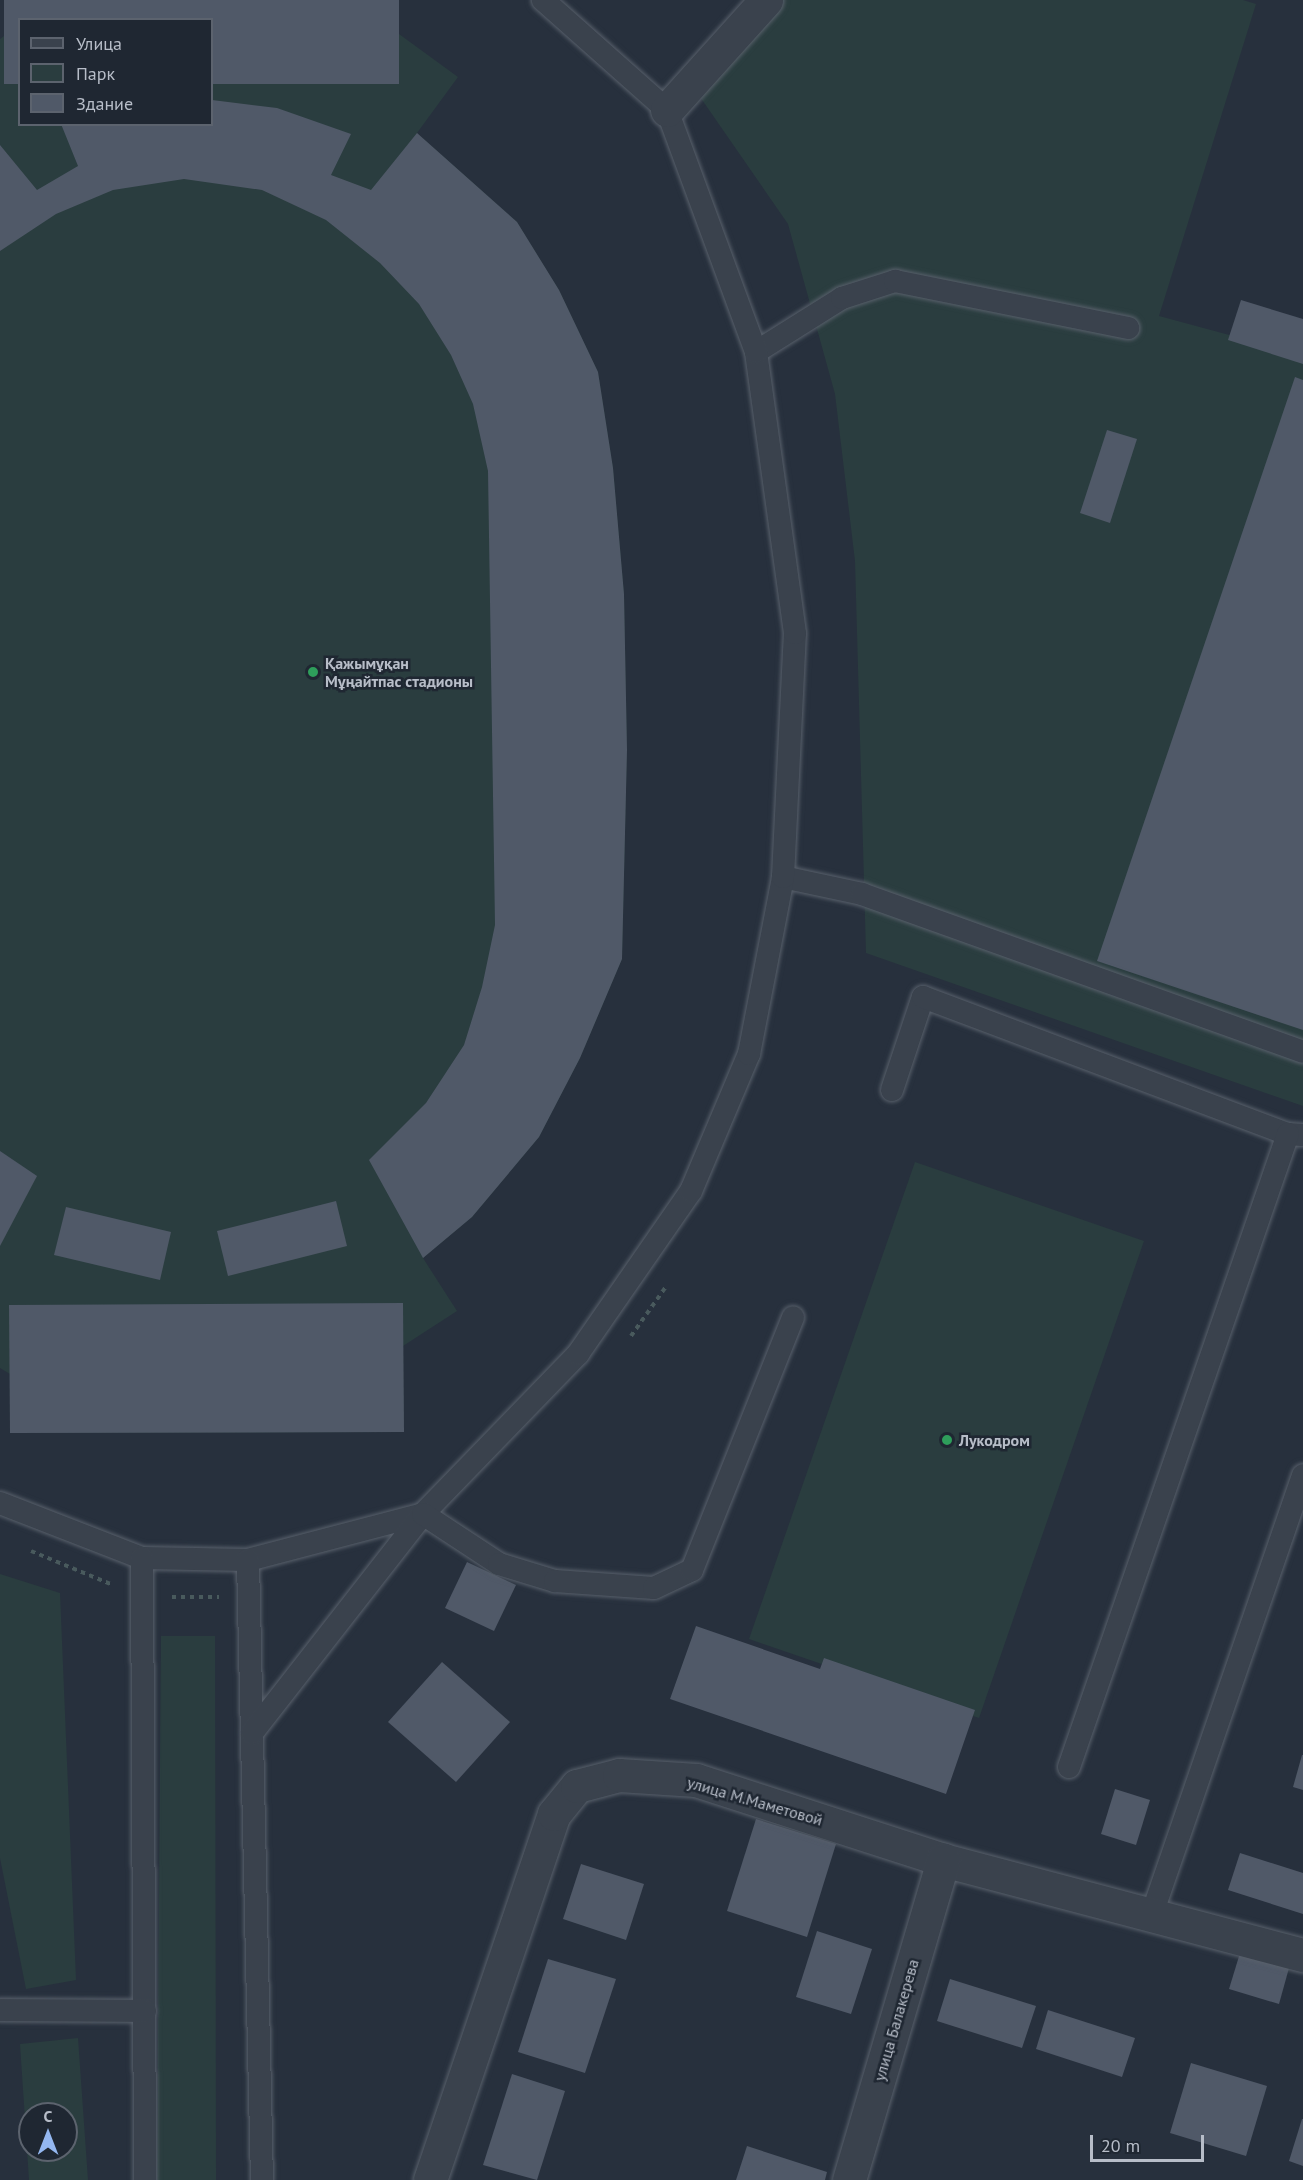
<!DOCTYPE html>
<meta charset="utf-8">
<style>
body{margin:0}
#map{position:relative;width:1303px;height:2180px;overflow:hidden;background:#27303d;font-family:"PT Sans",sans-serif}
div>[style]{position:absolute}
.green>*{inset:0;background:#2a3d3f}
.building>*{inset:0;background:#505968}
.path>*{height:4px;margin-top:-2px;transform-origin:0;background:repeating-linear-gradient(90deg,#495a5d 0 4.5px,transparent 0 9px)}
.roads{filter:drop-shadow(0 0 2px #58606b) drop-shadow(0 0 2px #58606b)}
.service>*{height:22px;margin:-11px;padding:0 11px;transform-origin:11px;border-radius:11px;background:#3a424d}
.minor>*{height:33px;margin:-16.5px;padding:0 16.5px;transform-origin:16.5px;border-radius:16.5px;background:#3a424d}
.dots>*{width:16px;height:16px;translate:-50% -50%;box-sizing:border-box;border:3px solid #1f2732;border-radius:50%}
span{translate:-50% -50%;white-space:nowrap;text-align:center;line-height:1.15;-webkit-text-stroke:5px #1f2732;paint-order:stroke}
.poi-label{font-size:16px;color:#b7bdc8;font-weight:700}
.left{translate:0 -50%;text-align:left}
.street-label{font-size:16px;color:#b7bdc8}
.legend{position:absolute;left:18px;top:18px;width:195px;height:108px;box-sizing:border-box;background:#1f2732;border:2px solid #5c636e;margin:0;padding:8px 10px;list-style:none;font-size:18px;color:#b7bdc8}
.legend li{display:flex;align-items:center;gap:12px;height:30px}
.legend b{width:30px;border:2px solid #5c636e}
.north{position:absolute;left:18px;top:2102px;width:60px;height:60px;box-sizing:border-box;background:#1f2732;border:2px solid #5c636e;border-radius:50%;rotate:0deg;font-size:16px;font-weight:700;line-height:24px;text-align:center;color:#b7bdc8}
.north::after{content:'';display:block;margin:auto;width:21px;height:27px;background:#94b7f0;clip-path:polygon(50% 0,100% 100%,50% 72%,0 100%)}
.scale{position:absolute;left:1090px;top:2135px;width:114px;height:27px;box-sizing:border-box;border:3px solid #b7bdc8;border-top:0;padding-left:8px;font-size:18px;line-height:21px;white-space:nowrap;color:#b7bdc8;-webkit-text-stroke:4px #1f2732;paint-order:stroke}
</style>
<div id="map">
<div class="green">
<i style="clip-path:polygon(evenodd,4px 0,399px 0,399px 34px,458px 77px,417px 133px,517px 222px,559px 290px,598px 372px,613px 468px,624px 594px,627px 750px,622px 959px,580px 1058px,539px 1137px,472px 1217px,423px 1258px,457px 1311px,403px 1346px,404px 1432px,10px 1433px,10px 1374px,0 1368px,0 39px,4px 36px,4px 0,20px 20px,212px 20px,212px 124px,20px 124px,20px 20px)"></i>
<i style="clip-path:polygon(783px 0,1243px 0,1256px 4px,1159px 316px,1303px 355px,1303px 1106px,866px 953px,855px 561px,835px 394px,788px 224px,698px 94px)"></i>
<i style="clip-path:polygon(915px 1162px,1144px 1241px,979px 1718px,749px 1639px)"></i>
<i style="clip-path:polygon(0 1574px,60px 1593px,76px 1980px,26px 1989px,0 1858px)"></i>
<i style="clip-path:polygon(161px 1636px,215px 1636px,216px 2180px,157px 2180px)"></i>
<i style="clip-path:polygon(evenodd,78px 2038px,88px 2180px,29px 2180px,20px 2044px,78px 2038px,30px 2114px,66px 2114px,66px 2150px,30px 2150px,30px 2114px)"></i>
</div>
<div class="building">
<i style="clip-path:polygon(4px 0,399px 0,399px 84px,212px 84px,212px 20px,20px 20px,20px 84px,4px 84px)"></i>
<i style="clip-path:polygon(212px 100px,277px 108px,351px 134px,331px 175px,371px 190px,417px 133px,517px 222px,559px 290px,598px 372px,613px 468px,624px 594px,627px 750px,622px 959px,580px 1058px,539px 1137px,472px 1217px,423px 1258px,369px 1160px,426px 1103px,464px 1045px,482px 987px,495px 925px,488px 471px,473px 404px,451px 355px,419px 304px,380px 263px,326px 220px,262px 190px,184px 179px,113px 190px,56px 214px,0 251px,0 145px,37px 190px,78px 166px,61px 124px,212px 124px)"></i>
<i style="clip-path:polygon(1241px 300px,1303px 319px,1303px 364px,1228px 340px)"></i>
<i style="clip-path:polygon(1295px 377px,1303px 380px,1303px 1030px,1097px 961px)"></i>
<i style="clip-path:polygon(1107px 430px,1137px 439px,1110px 523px,1080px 513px)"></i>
<i style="clip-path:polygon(0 1151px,37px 1176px,0 1246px)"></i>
<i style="clip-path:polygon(336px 1201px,347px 1246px,228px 1276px,217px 1231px)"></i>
<i style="clip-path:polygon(66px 1207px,171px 1232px,160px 1280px,54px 1255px)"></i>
<i style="clip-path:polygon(403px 1303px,404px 1432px,10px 1433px,9px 1305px)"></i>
<i style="clip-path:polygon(467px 1562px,516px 1585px,494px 1631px,445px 1608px)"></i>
<i style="clip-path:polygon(696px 1626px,820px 1669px,824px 1658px,975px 1710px,946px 1794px,670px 1699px)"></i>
<i style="clip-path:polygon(442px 1662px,510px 1722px,456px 1782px,388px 1722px)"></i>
<i style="clip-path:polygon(1302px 1755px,1303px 1755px,1303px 1790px,1293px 1787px)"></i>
<i style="clip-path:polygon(1115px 1789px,1150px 1800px,1136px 1845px,1101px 1834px)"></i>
<i style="clip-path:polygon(756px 1819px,836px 1844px,807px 1937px,727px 1911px)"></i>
<i style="clip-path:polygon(1240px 1853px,1303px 1873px,1303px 1914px,1228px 1890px)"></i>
<i style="clip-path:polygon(581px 1864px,644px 1884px,626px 1940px,563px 1919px)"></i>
<i style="clip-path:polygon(817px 1931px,872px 1949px,851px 2014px,796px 1997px)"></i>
<i style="clip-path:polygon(1240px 1953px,1289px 1968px,1279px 2004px,1229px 1989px)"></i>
<i style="clip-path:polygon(548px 1959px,616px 1979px,585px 2073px,518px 2052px)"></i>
<i style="clip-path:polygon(950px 1979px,1036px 2006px,1022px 2048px,937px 2021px)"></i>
<i style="clip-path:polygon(1048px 2010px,1135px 2038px,1122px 2077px,1036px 2049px)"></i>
<i style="clip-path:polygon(1191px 2063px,1267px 2086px,1246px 2156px,1170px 2133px)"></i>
<i style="clip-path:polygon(512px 2074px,565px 2091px,537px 2180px,483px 2165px)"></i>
<i style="clip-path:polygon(1302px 2119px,1303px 2119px,1303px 2166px,1289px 2161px)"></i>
<i style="clip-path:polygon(747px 2146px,827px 2172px,825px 2180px,736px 2180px)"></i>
</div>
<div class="path">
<i style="left:631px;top:1336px;width:59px;rotate:-54.7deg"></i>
<i style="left:31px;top:1551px;width:89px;rotate:22.5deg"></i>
<i style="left:172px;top:1597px;width:47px"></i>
</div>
<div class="roads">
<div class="service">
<i style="left:756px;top:352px;width:102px;rotate:-32.1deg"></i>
<i style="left:842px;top:298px;width:56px;rotate:-17.8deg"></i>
<i style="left:895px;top:281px;width:238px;rotate:11.4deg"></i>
<i style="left:783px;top:877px;width:81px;rotate:12.1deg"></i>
<i style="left:862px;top:894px;width:468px;rotate:19.7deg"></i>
<i style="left:892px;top:1090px;width:98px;rotate:-71.6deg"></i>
<i style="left:923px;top:997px;width:390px;rotate:20.6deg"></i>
<i style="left:1288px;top:1134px;width:14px;rotate:4deg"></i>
<i style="left:0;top:1503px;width:152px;rotate:21.2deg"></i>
<i style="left:142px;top:1558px;width:106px;rotate:1.1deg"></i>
<i style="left:248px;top:1560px;width:181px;rotate:-14.7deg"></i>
<i style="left:423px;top:1514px;width:223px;rotate:-45.9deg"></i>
<i style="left:578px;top:1354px;width:198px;rotate:-55.3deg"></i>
<i style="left:691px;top:1191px;width:149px;rotate:-67.1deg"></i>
<i style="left:749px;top:1054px;width:180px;rotate:-79.1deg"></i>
<i style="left:783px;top:877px;width:244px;rotate:-87.2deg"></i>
<i style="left:795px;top:633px;width:284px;rotate:-97.9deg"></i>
<i style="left:756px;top:352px;width:258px;rotate:-110.2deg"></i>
<i style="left:667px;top:110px;width:166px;rotate:-138.4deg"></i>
<i style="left:142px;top:1558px;width:622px;rotate:89.72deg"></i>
<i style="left:248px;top:1560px;width:620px;rotate:88.71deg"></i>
<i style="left:252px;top:1733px;width:278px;rotate:-52deg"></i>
<i style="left:423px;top:1514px;width:91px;rotate:33.3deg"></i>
<i style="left:499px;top:1564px;width:59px;rotate:16.9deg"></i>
<i style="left:555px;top:1581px;width:99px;rotate:4deg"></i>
<i style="left:654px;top:1588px;width:42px;rotate:-25.3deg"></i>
<i style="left:692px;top:1570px;width:272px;rotate:-68.2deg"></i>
<i style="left:1069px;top:1767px;width:670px;rotate:-70.92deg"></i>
<i style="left:1152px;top:1914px;width:464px;rotate:-71deg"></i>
<i style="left:0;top:2010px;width:145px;rotate:0.4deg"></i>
</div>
<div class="minor">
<i style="left:667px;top:110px;width:148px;rotate:-48deg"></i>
<i style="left:430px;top:2180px;width:386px;rotate:-71.3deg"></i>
<i style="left:554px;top:1814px;width:36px;rotate:-51deg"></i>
<i style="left:577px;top:1786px;width:43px;rotate:-14.7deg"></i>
<i style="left:619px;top:1775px;width:77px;rotate:3.7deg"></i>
<i style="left:696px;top:1780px;width:260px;rotate:17.9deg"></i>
<i style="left:943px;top:1860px;width:372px;rotate:14.8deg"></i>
<i style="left:849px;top:2180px;width:334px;rotate:-73.6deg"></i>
</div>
</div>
<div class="dots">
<i style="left:313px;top:672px;background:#2e9e5b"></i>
<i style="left:947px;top:1440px;background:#2e9e5b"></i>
</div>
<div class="poi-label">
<span class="left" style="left:325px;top:672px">Қажымұқан<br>Мұңайтпас стадионы</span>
<span class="left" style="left:959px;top:1440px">Лукодром</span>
</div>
<div class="street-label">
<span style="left:755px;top:1801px;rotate:16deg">улица М.Маметовой</span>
<span style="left:896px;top:2020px;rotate:-74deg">улица Балакерева</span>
</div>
<ul class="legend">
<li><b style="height:8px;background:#3a424d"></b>Улица</li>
<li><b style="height:16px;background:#2a3d3f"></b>Парк</li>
<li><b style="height:16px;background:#505968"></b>Здание</li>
</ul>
<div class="north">С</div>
<div class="scale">20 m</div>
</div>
